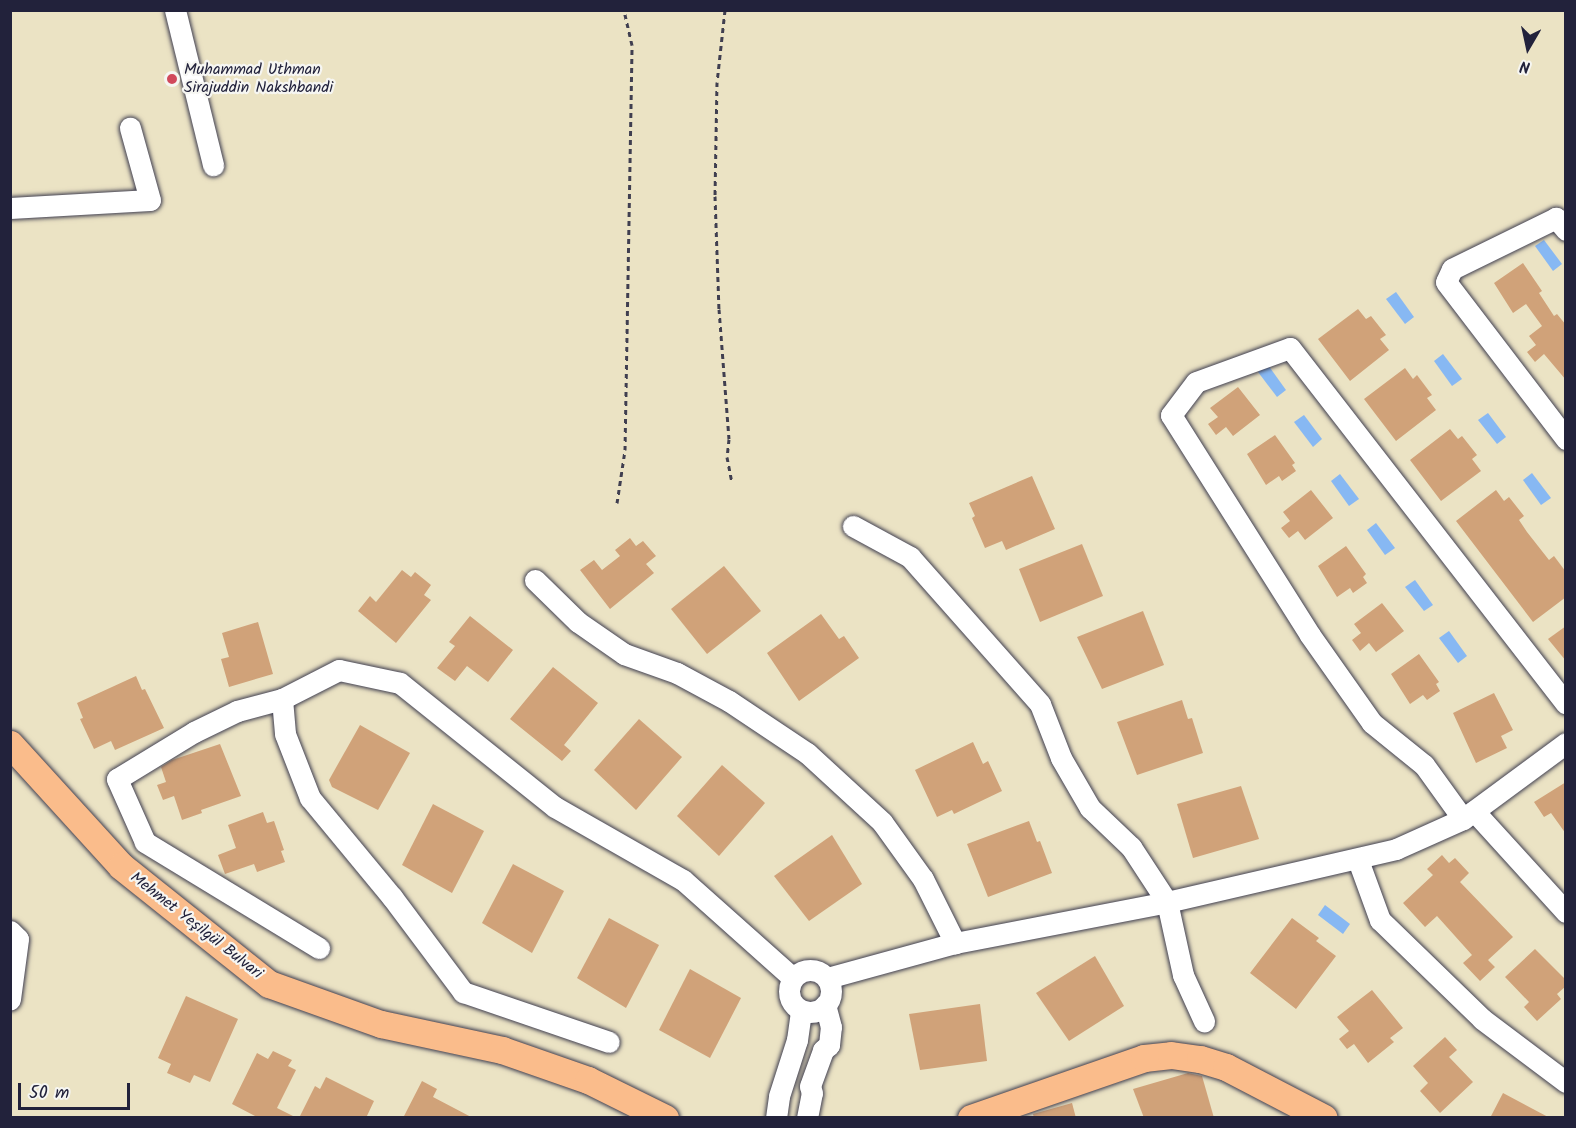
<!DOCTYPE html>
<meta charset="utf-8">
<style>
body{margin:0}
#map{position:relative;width:1576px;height:1128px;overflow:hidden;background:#ebe3c4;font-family:Kalam,sans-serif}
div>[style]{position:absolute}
.water>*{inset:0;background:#87b8f3}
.building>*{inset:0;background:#d0a279}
.path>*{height:3px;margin-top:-1.5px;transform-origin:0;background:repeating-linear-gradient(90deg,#403f50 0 4.5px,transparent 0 9px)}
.roads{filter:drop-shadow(0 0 2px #403f50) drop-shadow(0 0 2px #403f50)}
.minor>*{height:21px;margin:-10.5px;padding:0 10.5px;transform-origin:10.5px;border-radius:10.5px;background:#fff}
.minor>.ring{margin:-10.5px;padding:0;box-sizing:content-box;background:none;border:21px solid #fff;border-radius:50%}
.major>*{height:27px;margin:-13.5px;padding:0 13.5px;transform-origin:13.5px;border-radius:13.5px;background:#fabc8b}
.dots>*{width:16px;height:16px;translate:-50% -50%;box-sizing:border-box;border:3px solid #f6f6f2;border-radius:50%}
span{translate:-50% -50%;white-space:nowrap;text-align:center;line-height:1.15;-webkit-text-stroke:4.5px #f6f6f2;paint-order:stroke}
.poi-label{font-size:16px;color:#22223b}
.left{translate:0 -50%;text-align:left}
.street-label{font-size:16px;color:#22223b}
.frame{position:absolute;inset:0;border:12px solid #22223b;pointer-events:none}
.north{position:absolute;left:1498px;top:18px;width:60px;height:60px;-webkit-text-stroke:4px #f6f6f2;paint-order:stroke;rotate:189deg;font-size:16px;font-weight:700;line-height:24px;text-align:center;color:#22223b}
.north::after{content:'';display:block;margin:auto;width:21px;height:27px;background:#22223b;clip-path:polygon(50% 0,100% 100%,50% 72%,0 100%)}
.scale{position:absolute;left:18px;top:1083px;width:112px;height:27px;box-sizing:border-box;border:3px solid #22223b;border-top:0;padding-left:8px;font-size:18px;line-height:21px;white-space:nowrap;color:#22223b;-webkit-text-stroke:4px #f6f6f2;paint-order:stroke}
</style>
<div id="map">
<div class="water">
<i style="clip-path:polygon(1544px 240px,1562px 264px,1553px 271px,1535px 246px)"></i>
<i style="clip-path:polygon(1396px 292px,1414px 317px,1405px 324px,1386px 299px)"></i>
<i style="clip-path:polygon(1443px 354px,1462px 379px,1452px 386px,1434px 361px)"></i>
<i style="clip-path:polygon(1268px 365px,1286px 390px,1277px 397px,1258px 372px)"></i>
<i style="clip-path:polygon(1488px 413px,1506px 437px,1497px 444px,1478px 420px)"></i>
<i style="clip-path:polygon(1304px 415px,1322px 439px,1313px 447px,1294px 422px)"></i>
<i style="clip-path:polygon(1532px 473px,1551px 498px,1541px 505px,1523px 480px)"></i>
<i style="clip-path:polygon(1340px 474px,1359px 499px,1349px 506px,1331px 481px)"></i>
<i style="clip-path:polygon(1376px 523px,1395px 548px,1385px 555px,1367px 530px)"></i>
<i style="clip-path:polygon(1415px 580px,1433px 605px,1424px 611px,1405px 587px)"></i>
<i style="clip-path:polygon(1449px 631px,1467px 656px,1458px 663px,1439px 638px)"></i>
<i style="clip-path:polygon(1325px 905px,1350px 924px,1343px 934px,1318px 915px)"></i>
</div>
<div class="building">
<i style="clip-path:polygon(1523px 263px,1542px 291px,1539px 293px,1554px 316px,1557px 314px,1566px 325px,1566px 380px,1544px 354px,1535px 362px,1527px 352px,1536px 345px,1529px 336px,1542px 326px,1526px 304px,1513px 313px,1494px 283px)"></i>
<i style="clip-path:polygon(1358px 309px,1366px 319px,1371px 316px,1386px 335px,1380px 339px,1389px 350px,1350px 381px,1318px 339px)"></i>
<i style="clip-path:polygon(1405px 368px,1413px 379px,1417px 375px,1432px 395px,1427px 398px,1436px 410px,1396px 441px,1364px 399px)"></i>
<i style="clip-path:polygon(1238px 387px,1260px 415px,1233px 436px,1226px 427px,1216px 435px,1208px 424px,1218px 417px,1210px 408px)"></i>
<i style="clip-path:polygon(1450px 429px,1458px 439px,1462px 436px,1477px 455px,1472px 459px,1481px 471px,1441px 501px,1410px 460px)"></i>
<i style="clip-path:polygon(1275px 435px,1295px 463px,1292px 465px,1296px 471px,1282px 481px,1279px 476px,1266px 485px,1247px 454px)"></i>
<i style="clip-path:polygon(1032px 476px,1055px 529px,1006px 550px,1002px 541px,985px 548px,972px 518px,975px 516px,969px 503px)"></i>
<i style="clip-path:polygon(1311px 490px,1333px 518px,1305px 540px,1298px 531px,1289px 538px,1281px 528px,1290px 521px,1283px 512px)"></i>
<i style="clip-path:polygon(1496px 490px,1504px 501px,1509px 497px,1524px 516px,1519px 520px,1527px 532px,1549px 560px,1554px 556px,1566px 572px,1566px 597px,1533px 622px,1456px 521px)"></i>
<i style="clip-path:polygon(630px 538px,636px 546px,643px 541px,656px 556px,646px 564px,654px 573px,610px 609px,580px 570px,594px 560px,602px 570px,620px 556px,615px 550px)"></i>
<i style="clip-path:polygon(1082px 544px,1103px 596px,1040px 622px,1019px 569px)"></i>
<i style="clip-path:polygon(1346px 546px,1366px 574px,1363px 577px,1367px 583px,1353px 593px,1350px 588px,1337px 597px,1318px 566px)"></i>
<i style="clip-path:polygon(724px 566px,761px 611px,707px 654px,671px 609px)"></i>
<i style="clip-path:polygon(402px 570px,411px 577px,415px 572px,431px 585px,424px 595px,431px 600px,396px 643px,358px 611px,370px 596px,376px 602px)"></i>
<i style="clip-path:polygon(1382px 603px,1404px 631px,1376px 652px,1369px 643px,1360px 651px,1352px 640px,1361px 633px,1354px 624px)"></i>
<i style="clip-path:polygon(1143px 611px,1164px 665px,1102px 689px,1077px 637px)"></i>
<i style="clip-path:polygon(821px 614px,839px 639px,844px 636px,859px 658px,799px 701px,767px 653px)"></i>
<i style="clip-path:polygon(470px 616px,513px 650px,488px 682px,467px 666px,455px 681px,437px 668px,455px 646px,449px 642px)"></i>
<i style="clip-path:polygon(258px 622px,273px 674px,229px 687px,221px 659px,229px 657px,222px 633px)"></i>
<i style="clip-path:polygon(1566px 626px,1566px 661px,1548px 639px)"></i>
<i style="clip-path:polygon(1419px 654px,1439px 682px,1436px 684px,1440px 691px,1427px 700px,1423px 695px,1410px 704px,1391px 674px)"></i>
<i style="clip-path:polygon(553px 667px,598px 703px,564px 745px,571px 751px,562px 761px,510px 719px)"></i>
<i style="clip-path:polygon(136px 676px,142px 690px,145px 689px,164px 728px,115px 750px,111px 741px,94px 749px,80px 719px,83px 718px,77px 703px)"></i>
<i style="clip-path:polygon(1494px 693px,1513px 730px,1501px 736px,1507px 748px,1476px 763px,1453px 713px)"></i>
<i style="clip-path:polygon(1182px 700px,1188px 719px,1192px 718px,1203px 753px,1137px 775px,1117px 722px)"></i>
<i style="clip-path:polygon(639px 719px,682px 757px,636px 810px,594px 770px)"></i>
<i style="clip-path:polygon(360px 725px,410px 753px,378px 810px,332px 787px,329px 780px)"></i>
<i style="clip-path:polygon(973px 742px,983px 764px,988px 761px,1002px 791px,954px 814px,952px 810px,937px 817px,915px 770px)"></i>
<i style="clip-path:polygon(220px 744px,241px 796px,201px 810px,202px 813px,182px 820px,174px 796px,163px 800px,157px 785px,166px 782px,161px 767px,172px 760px)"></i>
<i style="clip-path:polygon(722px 765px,765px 803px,719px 856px,677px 816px)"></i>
<i style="clip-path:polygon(1566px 782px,1566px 834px,1551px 813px,1544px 817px,1534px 802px)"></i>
<i style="clip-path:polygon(1241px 786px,1259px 839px,1193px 858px,1177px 804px)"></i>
<i style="clip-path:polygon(433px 804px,484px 831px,452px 893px,402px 865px)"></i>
<i style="clip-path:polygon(263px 812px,267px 823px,274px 821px,284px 850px,281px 851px,285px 862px,257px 872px,254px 864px,225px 874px,218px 855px,236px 848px,228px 825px)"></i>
<i style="clip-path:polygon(1029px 821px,1037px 842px,1040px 841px,1052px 873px,988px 897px,967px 844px)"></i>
<i style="clip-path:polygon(832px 835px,862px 884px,809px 921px,774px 876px)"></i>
<i style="clip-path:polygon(1442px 855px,1449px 863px,1455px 858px,1469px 873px,1460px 882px,1513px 937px,1488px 960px,1495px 967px,1480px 981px,1463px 963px,1472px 955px,1437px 916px,1425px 927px,1403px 903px,1433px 875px,1427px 869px)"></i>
<i style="clip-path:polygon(513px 864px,564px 891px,532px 953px,482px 923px)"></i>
<i style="clip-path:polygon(609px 918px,659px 945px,626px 1008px,577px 978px)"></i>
<i style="clip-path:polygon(1292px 918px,1319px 938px,1316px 941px,1336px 956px,1296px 1009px,1250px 973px)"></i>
<i style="clip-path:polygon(1535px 949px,1566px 980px,1566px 986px,1557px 994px,1561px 999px,1537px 1021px,1524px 1007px,1529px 1002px,1505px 977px)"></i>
<i style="clip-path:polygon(1095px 956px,1124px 1006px,1069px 1041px,1036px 993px)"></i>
<i style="clip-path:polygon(690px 969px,741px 998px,710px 1058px,659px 1030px)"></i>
<i style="clip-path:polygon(1372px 990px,1403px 1028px,1390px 1038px,1394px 1042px,1368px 1063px,1354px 1044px,1347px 1049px,1339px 1039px,1349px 1031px,1337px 1017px)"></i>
<i style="clip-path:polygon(186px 996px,238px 1019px,210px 1082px,194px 1075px,190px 1083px,167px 1073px,171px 1064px,158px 1058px)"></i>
<i style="clip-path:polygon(980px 1004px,987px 1061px,920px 1070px,909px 1014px)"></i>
<i style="clip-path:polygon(1445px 1037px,1457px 1050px,1449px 1057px,1473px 1082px,1440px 1113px,1420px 1091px,1428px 1083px,1413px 1066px)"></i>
<i style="clip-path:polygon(273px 1051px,292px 1060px,288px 1066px,296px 1070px,277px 1108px,297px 1118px,259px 1118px,232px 1104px,257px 1053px,268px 1059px)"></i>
<i style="clip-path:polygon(1188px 1073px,1202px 1076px,1214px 1118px,1144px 1118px,1133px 1089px)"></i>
<i style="clip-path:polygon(326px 1077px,374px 1101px,366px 1118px,299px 1118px,315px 1086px,320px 1089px)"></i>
<i style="clip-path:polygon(422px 1081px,437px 1089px,433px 1097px,473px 1118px,403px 1118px)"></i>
<i style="clip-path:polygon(1503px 1093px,1550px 1118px,1490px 1118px)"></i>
<i style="clip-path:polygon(1072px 1103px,1076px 1118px,1034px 1118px,1033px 1114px)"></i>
</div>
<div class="path">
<i style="left:725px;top:10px;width:72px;rotate:96.3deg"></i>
<i style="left:717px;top:82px;width:114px;rotate:91deg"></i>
<i style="left:715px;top:196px;width:113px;rotate:88deg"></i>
<i style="left:719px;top:309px;width:130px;rotate:85.6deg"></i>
<i style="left:729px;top:439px;width:18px;rotate:96deg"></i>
<i style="left:727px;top:457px;width:25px;rotate:79deg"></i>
<i style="left:617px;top:503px;width:54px;rotate:-81.4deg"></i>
<i style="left:625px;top:450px;width:405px;rotate:-89deg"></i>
<i style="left:632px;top:45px;width:36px;rotate:-103deg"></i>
</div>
<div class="roads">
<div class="minor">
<i style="left:175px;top:10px;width:160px;rotate:76.2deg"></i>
<i style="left:10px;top:208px;width:140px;rotate:-3.3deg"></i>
<i style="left:150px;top:200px;width:75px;rotate:-105.5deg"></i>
<i style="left:1566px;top:230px;width:16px;rotate:-130deg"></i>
<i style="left:1556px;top:218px;width:116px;rotate:153.9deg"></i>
<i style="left:1452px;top:269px;width:14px;rotate:115deg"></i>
<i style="left:1446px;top:282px;width:198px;rotate:52.6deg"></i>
<i style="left:853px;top:526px;width:65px;rotate:28.5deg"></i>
<i style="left:910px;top:557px;width:196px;rotate:48.5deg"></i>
<i style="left:1040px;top:704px;width:58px;rotate:68.7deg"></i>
<i style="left:1061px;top:758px;width:58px;rotate:59.9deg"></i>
<i style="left:1090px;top:808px;width:57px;rotate:43.6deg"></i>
<i style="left:1131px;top:847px;width:66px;rotate:56.8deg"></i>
<i style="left:1167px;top:902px;width:75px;rotate:77.6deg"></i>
<i style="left:1183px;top:975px;width:51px;rotate:65.5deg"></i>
<i style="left:535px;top:580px;width:60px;rotate:44.3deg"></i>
<i style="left:578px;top:622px;width:56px;rotate:34.8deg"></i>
<i style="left:624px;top:654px;width:56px;rotate:19.7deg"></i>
<i style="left:677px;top:673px;width:59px;rotate:28.3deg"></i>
<i style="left:729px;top:701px;width:94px;rotate:33.7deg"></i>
<i style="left:807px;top:753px;width:102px;rotate:42.6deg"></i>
<i style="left:882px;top:822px;width:70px;rotate:54.3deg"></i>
<i style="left:923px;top:879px;width:72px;rotate:63.4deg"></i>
<i style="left:282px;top:699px;width:64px;rotate:-27deg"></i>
<i style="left:339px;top:670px;width:62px;rotate:12deg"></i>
<i style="left:400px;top:683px;width:198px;rotate:38.7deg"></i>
<i style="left:555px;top:807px;width:147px;rotate:29.7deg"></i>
<i style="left:683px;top:880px;width:147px;rotate:41.7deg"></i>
<i style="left:1474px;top:811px;width:137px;rotate:47.7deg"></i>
<i style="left:1463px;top:819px;width:67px;rotate:-125.8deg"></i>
<i style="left:1424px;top:765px;width:67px;rotate:-141.1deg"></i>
<i style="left:1372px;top:723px;width:108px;rotate:-125.2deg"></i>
<i style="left:1310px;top:635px;width:260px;rotate:-122.3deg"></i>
<i style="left:1171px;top:415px;width:41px;rotate:-52.9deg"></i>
<i style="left:1196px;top:382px;width:100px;rotate:-19.9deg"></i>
<i style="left:1290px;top:348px;width:450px;rotate:52.2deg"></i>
<i style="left:1358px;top:860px;width:64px;rotate:69.9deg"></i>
<i style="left:1380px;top:920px;width:142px;rotate:44.1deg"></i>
<i style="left:1482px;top:1019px;width:105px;rotate:36.9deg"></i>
<i style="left:10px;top:931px;width:11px;rotate:45deg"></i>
<i style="left:18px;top:939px;width:61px;rotate:97.6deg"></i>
<i style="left:319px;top:948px;width:204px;rotate:-148.7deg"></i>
<i style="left:145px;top:842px;width:69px;rotate:-114deg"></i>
<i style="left:117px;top:779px;width:90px;rotate:-31.4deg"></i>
<i style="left:194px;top:732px;width:48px;rotate:-26deg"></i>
<i style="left:237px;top:711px;width:47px;rotate:-14.9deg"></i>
<i style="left:282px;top:699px;width:35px;rotate:85deg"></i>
<i style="left:285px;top:734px;width:69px;rotate:68.7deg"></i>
<i style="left:310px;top:798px;width:129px;rotate:50.4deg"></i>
<i style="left:392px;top:897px;width:119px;rotate:53.2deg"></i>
<i style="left:463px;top:992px;width:154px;rotate:18.9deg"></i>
<i class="ring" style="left:789px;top:970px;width:21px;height:21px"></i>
<i style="left:827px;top:978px;width:133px;rotate:-15.3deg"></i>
<i style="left:955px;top:943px;width:216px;rotate:-10.9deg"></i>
<i style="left:1167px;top:902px;width:235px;rotate:-13deg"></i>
<i style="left:1396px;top:849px;width:73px;rotate:-24.1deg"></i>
<i style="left:1463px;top:819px;width:128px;rotate:-36.4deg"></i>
<i style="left:776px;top:1118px;width:22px;rotate:-82deg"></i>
<i style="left:779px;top:1096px;width:59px;rotate:-72.2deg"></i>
<i style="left:797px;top:1040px;width:30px;rotate:-82deg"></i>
<i style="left:807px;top:1118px;width:25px;rotate:-79deg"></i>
<i style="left:812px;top:1093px;width:7px;rotate:-106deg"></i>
<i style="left:810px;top:1086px;width:38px;rotate:-70deg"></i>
<i style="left:823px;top:1050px;width:8px;rotate:-40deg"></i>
<i style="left:829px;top:1045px;width:18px;rotate:-84deg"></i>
<i style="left:831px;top:1027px;width:23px;rotate:-105deg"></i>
</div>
<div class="major">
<i style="left:10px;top:744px;width:165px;rotate:47.7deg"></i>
<i style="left:121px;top:866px;width:189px;rotate:38.6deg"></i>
<i style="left:269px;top:984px;width:119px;rotate:19.7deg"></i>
<i style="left:381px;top:1024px;width:124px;rotate:12.1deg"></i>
<i style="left:502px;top:1050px;width:91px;rotate:19.2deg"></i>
<i style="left:588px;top:1080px;width:86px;rotate:26.3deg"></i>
<i style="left:971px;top:1118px;width:183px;rotate:-19.1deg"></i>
<i style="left:1144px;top:1058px;width:27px;rotate:-6deg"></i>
<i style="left:1171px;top:1055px;width:29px;rotate:8deg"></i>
<i style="left:1200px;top:1059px;width:27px;rotate:17deg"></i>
<i style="left:1226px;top:1067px;width:110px;rotate:27.5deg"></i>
</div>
</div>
<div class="dots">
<i style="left:172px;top:79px;background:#d1495b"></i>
</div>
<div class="poi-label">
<span class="left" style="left:184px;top:79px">Muhammad Uthman<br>Sirajuddin Nakshbandi</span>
</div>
<div class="street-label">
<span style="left:196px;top:926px;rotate:38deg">Mehmet Yeşilgül Bulvari</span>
</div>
<div class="frame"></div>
<div class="north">N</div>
<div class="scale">50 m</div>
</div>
